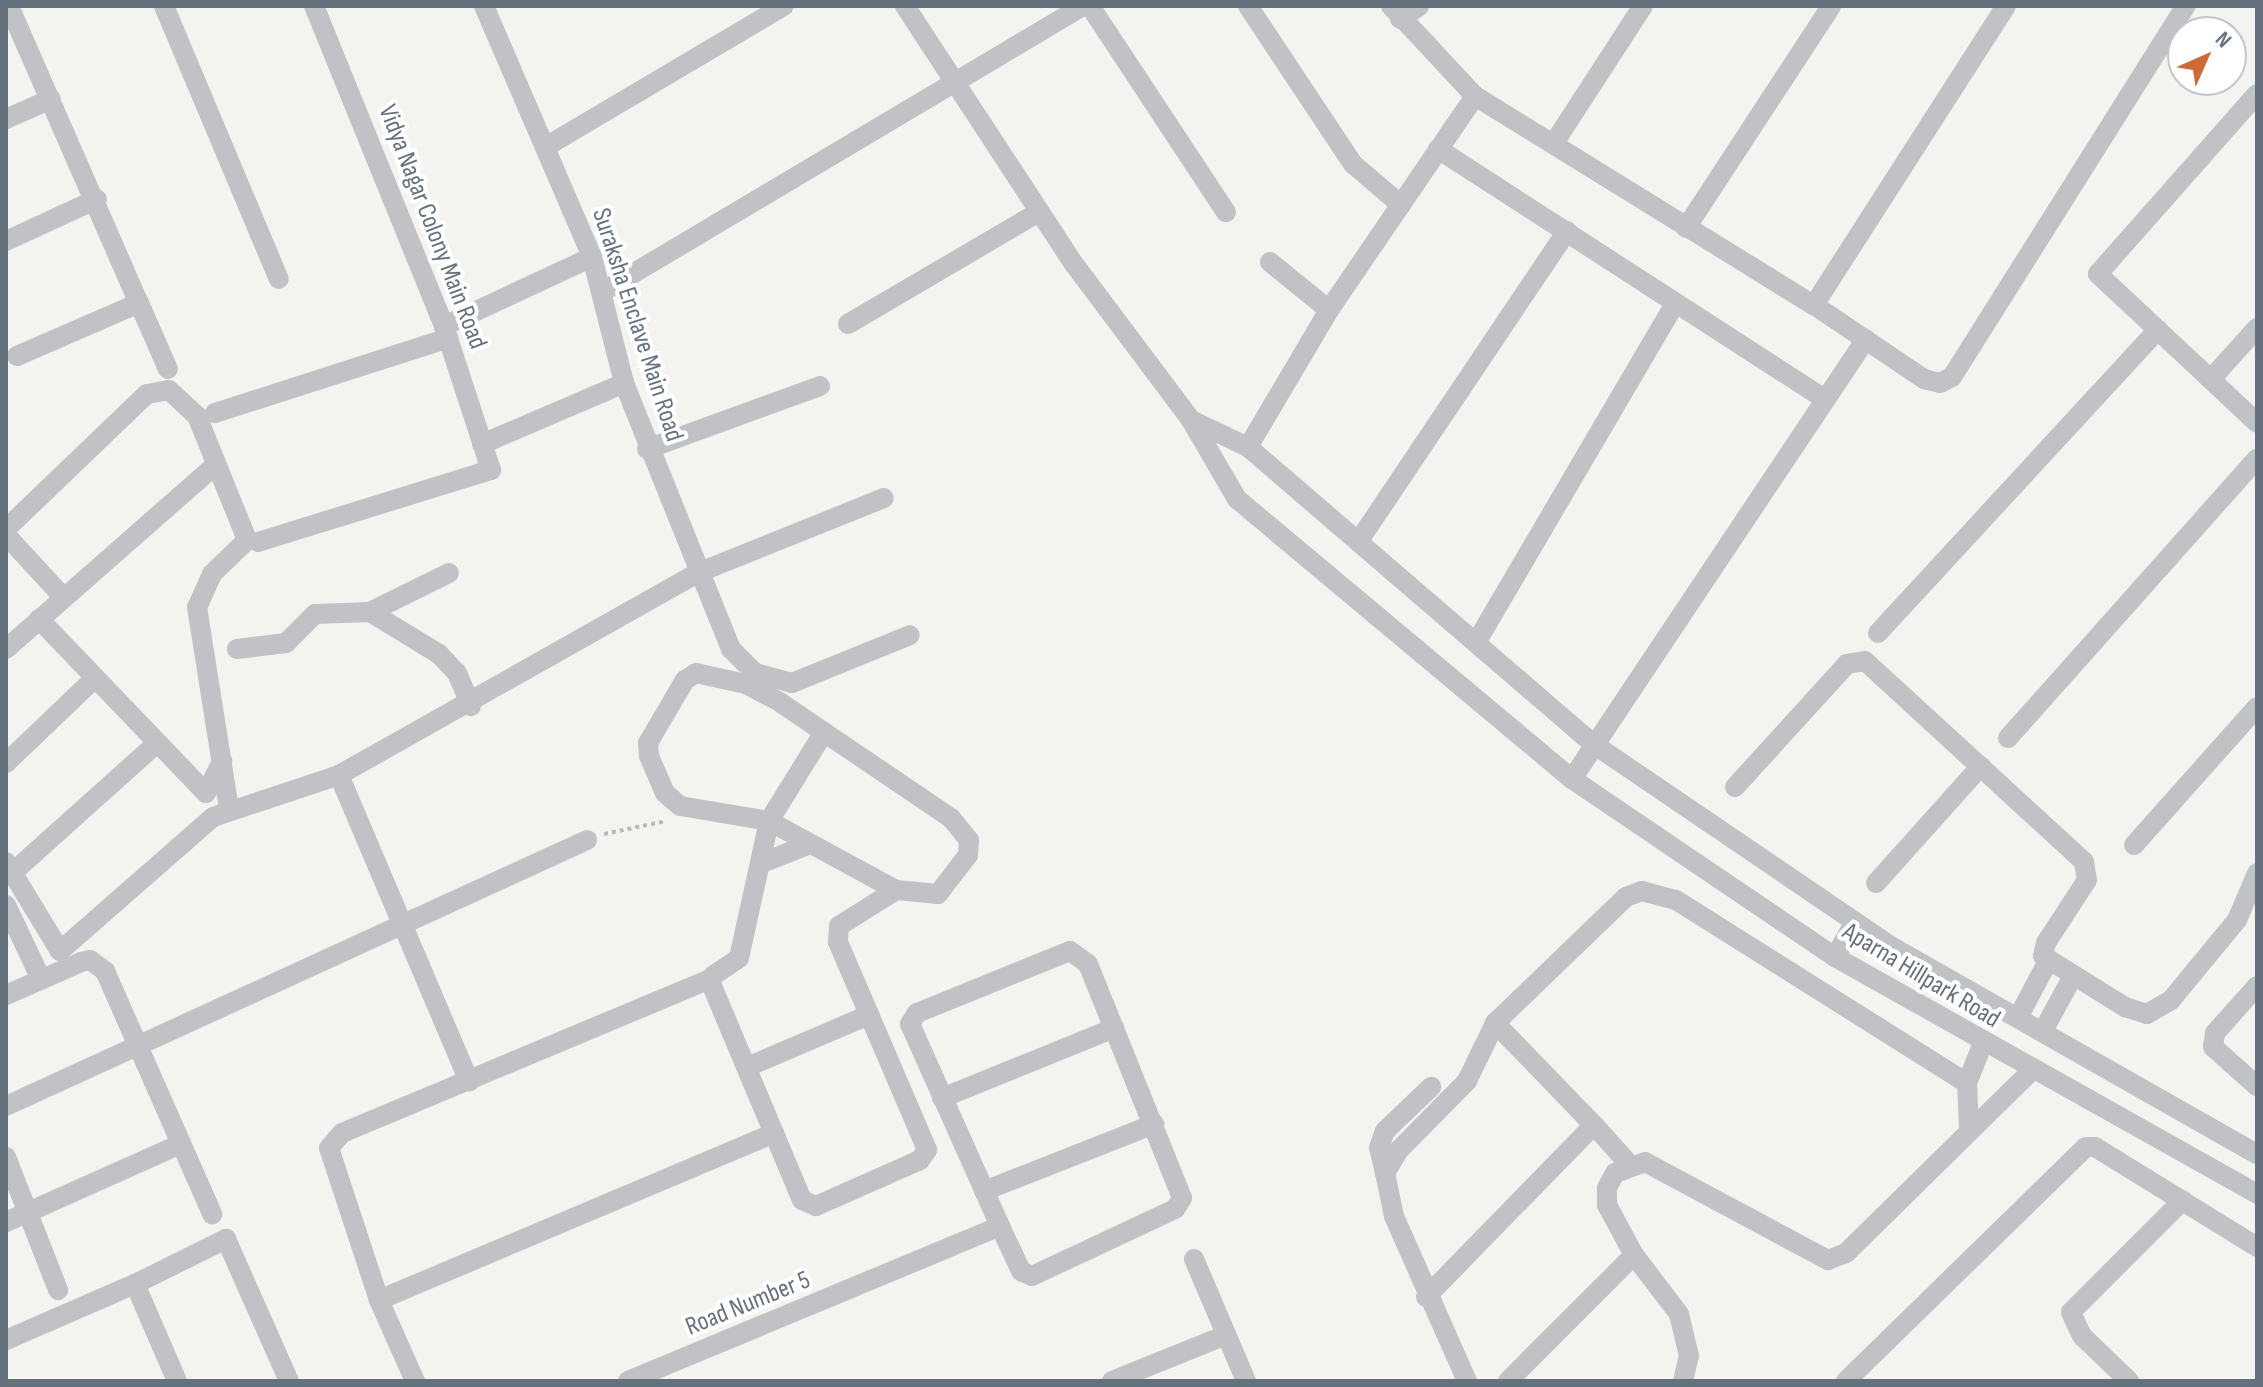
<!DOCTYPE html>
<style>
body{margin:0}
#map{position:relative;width:2263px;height:1387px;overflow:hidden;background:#f3f4f0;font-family:"Sofia Sans Condensed",sans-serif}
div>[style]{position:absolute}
.path>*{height:4px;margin-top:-2px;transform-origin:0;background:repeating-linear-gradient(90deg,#b7b9bc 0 4px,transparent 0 8px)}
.minor>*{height:20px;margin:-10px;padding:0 10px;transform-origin:10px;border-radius:10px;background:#c0c2c5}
span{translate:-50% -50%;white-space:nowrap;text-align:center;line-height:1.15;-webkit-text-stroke:8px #fff;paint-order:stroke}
.street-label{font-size:26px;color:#66717e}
.frame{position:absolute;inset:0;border:8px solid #66717e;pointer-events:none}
.north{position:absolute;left:2167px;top:16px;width:80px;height:80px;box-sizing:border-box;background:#fff;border:2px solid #c2c6cb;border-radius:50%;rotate:45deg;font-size:22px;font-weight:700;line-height:32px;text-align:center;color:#66717e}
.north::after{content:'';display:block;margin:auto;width:28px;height:36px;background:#cf6935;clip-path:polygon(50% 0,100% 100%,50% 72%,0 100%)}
</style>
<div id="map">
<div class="path">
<i style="left:604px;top:834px;width:63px;rotate:-11.8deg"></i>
</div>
<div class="minor">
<i style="left:9px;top:6px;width:324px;rotate:66.4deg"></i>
<i style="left:139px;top:303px;width:133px;rotate:156.5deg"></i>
<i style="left:164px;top:6px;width:296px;rotate:67.2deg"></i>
<i style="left:484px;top:6px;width:273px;rotate:66.7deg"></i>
<i style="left:592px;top:257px;width:130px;rotate:75.7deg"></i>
<i style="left:624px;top:383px;width:287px;rotate:68.1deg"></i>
<i style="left:731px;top:649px;width:34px;rotate:45deg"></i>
<i style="left:755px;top:673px;width:38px;rotate:15deg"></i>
<i style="left:792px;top:683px;width:127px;rotate:-22.1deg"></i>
<i style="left:905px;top:6px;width:308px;rotate:56.8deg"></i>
<i style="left:1074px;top:264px;width:195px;rotate:53.1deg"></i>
<i style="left:1191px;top:420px;width:91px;rotate:59.8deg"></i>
<i style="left:1237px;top:499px;width:437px;rotate:39.9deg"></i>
<i style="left:1572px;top:779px;width:318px;rotate:34.1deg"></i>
<i style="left:1835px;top:957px;width:484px;rotate:29.3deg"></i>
<i style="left:1090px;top:6px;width:247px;rotate:56.6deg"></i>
<i style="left:1248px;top:6px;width:190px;rotate:56.4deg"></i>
<i style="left:1353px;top:164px;width:63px;rotate:40.5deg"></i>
<i style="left:1391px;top:6px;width:123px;rotate:47deg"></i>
<i style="left:1475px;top:96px;width:398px;rotate:31.7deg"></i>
<i style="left:1814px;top:305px;width:355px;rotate:-57.3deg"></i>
<i style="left:1400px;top:19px;width:23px;rotate:-34deg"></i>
<i style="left:2257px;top:94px;width:240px;rotate:131.5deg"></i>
<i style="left:2098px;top:274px;width:218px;rotate:43.1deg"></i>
<i style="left:6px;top:119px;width:49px;rotate:-24deg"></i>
<i style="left:1554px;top:143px;width:163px;rotate:-57deg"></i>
<i style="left:547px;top:146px;width:275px;rotate:-30.6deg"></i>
<i style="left:1438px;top:149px;width:461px;rotate:32.9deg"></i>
<i style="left:1686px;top:228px;width:265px;rotate:-56.8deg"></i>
<i style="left:6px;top:241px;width:100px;rotate:-24.8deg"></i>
<i style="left:1270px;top:262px;width:76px;rotate:39.1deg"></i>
<i style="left:1329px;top:310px;width:259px;rotate:-55.7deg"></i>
<i style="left:602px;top:292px;width:560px;rotate:-30.74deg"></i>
<i style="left:139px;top:303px;width:72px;rotate:66.3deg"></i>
<i style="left:1814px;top:305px;width:133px;rotate:33.9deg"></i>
<i style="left:1924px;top:379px;width:16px;rotate:14deg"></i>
<i style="left:1940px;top:383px;width:13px;rotate:-27deg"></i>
<i style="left:1952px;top:377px;width:439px;rotate:-57.8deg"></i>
<i style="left:848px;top:324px;width:221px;rotate:-30.4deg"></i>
<i style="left:444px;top:326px;width:163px;rotate:-25deg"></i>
<i style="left:2211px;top:379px;width:69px;rotate:-48deg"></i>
<i style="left:215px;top:413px;width:245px;rotate:-17.8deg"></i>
<i style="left:1191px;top:420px;width:63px;rotate:25.3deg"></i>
<i style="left:1248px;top:447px;width:457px;rotate:40.7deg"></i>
<i style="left:1595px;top:745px;width:361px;rotate:34.2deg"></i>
<i style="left:1894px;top:948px;width:417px;rotate:29.6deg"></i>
<i style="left:482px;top:444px;width:155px;rotate:-23.2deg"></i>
<i style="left:1248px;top:447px;width:159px;rotate:-59.4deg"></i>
<i style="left:647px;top:449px;width:184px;rotate:-20deg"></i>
<i style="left:6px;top:529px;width:195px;rotate:-43.8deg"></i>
<i style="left:147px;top:394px;width:22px;rotate:-10deg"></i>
<i style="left:169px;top:390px;width:38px;rotate:43deg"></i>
<i style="left:197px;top:416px;width:134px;rotate:68deg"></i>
<i style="left:247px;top:540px;width:49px;rotate:135.8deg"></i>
<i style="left:212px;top:574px;width:36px;rotate:114deg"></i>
<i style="left:197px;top:607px;width:205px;rotate:81deg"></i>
<i style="left:6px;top:535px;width:84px;rotate:47.4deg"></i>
<i style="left:1360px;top:539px;width:371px;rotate:-56.1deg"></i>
<i style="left:258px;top:542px;width:244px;rotate:-17.2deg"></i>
<i style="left:491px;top:470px;width:151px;rotate:-108.1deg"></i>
<i style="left:444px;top:326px;width:345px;rotate:-112.1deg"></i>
<i style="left:370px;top:612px;width:81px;rotate:31.3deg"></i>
<i style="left:439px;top:654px;width:26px;rotate:47deg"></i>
<i style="left:457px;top:673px;width:36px;rotate:67deg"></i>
<i style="left:39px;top:619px;width:241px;rotate:46.2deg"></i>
<i style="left:206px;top:793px;width:36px;rotate:-63deg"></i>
<i style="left:1878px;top:633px;width:413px;rotate:-47.3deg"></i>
<i style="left:1477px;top:641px;width:389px;rotate:-59.6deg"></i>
<i style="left:6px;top:649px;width:277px;rotate:-41.3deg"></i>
<i style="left:237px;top:649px;width:49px;rotate:-7deg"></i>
<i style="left:286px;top:643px;width:41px;rotate:-45deg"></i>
<i style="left:315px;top:614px;width:55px;rotate:-2.1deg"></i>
<i style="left:370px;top:612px;width:88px;rotate:-26.3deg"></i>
<i style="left:696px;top:673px;width:51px;rotate:12.4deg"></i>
<i style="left:746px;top:684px;width:40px;rotate:28deg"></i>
<i style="left:781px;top:703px;width:205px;rotate:34.1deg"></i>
<i style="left:951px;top:818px;width:28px;rotate:51deg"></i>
<i style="left:969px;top:840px;width:15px;rotate:94deg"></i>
<i style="left:968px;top:855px;width:49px;rotate:127.6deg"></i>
<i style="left:938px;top:894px;width:42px;rotate:-174.6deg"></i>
<i style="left:896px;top:890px;width:67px;rotate:147.7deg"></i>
<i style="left:839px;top:926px;width:16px;rotate:94deg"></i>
<i style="left:838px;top:942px;width:226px;rotate:66.8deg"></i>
<i style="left:927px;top:1150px;width:12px;rotate:125deg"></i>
<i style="left:920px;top:1160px;width:114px;rotate:156.1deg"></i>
<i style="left:816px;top:1206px;width:15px;rotate:-157deg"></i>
<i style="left:802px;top:1200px;width:235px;rotate:-112.8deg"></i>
<i style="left:711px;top:983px;width:9px;rotate:-69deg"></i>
<i style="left:714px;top:975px;width:30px;rotate:-34deg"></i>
<i style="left:739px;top:958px;width:140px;rotate:-77.6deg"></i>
<i style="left:769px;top:821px;width:90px;rotate:-170.4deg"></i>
<i style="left:680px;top:806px;width:20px;rotate:-139deg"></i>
<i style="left:665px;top:793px;width:40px;rotate:-113.4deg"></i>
<i style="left:649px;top:756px;width:13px;rotate:-94deg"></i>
<i style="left:648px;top:743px;width:73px;rotate:-59.6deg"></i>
<i style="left:685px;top:680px;width:13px;rotate:-32deg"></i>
<i style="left:824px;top:732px;width:105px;rotate:121.7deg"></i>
<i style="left:769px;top:821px;width:145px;rotate:28.5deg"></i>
<i style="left:2008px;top:738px;width:374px;rotate:-48.3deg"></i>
<i style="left:6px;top:763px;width:122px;rotate:-43.7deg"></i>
<i style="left:339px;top:775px;width:333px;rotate:67deg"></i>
<i style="left:1572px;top:779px;width:529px;rotate:-56.25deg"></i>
<i style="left:1735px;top:787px;width:166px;rotate:-47.7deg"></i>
<i style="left:1847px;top:664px;width:18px;rotate:-9deg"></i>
<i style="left:1865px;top:661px;width:297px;rotate:42.5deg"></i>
<i style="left:2084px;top:862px;width:18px;rotate:81deg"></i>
<i style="left:2087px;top:880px;width:75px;rotate:123.1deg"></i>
<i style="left:2046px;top:943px;width:13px;rotate:103deg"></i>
<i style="left:2043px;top:956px;width:97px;rotate:31.9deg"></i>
<i style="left:2125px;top:1007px;width:23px;rotate:18deg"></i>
<i style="left:2147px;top:1014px;width:28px;rotate:-30deg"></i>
<i style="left:2171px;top:1000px;width:104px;rotate:-50.5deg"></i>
<i style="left:2237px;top:920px;width:51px;rotate:-66.9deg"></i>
<i style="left:2134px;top:845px;width:185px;rotate:-48.3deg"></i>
<i style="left:6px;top:862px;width:104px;rotate:58.8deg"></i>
<i style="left:60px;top:951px;width:203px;rotate:-41.2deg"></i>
<i style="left:213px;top:817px;width:133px;rotate:-18.4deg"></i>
<i style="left:339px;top:775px;width:414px;rotate:-29.4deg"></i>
<i style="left:700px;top:572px;width:198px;rotate:-21.9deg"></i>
<i style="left:762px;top:863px;width:52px;rotate:-21.6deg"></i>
<i style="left:11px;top:874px;width:193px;rotate:-41.9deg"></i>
<i style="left:1876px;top:883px;width:157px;rotate:-48.1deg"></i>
<i style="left:6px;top:905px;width:82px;rotate:64.7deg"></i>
<i style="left:1835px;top:957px;width:40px;rotate:-60.3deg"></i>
<i style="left:2257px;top:986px;width:63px;rotate:131.8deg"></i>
<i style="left:2215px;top:1033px;width:14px;rotate:98deg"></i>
<i style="left:2213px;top:1047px;width:59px;rotate:41.6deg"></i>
<i style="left:6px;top:995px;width:82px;rotate:-23.7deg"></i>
<i style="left:81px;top:962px;width:9px;rotate:-13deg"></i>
<i style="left:90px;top:960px;width:19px;rotate:36deg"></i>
<i style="left:105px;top:971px;width:266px;rotate:66.2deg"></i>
<i style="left:2019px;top:1016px;width:62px;rotate:-62.2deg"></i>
<i style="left:1495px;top:1023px;width:142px;rotate:45.9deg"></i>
<i style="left:2043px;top:1031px;width:63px;rotate:-61.4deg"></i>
<i style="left:747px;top:1067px;width:133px;rotate:-23.1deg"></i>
<i style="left:942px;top:1098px;width:186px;rotate:-22.1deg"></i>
<i style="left:6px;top:1106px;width:639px;rotate:-24.6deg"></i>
<i style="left:1969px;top:1127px;width:44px;rotate:-92.6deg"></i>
<i style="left:1967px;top:1083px;width:43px;rotate:-68.2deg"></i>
<i style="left:6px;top:1157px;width:143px;rotate:68.6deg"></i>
<i style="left:1385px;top:1173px;width:26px;rotate:-103deg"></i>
<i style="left:1379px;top:1148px;width:18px;rotate:-71deg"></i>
<i style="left:1385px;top:1131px;width:64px;rotate:-43.7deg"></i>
<i style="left:984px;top:1191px;width:183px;rotate:-21.5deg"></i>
<i style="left:6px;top:1222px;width:191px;rotate:-24.1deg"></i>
<i style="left:1194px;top:1259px;width:133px;rotate:66.9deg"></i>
<i style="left:135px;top:1284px;width:102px;rotate:-26.3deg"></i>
<i style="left:226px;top:1239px;width:155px;rotate:66.1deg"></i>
<i style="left:1426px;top:1297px;width:240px;rotate:-45.7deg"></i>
<i style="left:1594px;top:1125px;width:52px;rotate:48.1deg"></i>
<i style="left:379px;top:1300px;width:429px;rotate:-22.9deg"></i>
<i style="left:6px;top:1340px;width:141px;rotate:-23.5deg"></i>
<i style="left:135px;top:1284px;width:106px;rotate:66.6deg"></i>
<i style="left:415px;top:1381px;width:89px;rotate:-114deg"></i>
<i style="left:379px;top:1300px;width:160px;rotate:-108.2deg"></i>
<i style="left:329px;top:1148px;width:20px;rotate:-49deg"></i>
<i style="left:342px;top:1133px;width:400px;rotate:-22.7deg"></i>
<i style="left:628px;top:1381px;width:403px;rotate:-22.6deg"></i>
<i style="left:1000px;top:1226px;width:221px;rotate:-114deg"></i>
<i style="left:910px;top:1024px;width:13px;rotate:-58deg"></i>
<i style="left:917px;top:1013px;width:165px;rotate:-22.1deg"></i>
<i style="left:1070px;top:951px;width:22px;rotate:36deg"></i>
<i style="left:1088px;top:964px;width:252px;rotate:68.1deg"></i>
<i style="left:1182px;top:1198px;width:13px;rotate:122deg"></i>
<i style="left:1175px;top:1209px;width:158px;rotate:154.9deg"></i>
<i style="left:1032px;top:1276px;width:12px;rotate:-156deg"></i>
<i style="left:1021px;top:1271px;width:50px;rotate:-115deg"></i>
<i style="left:1112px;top:1381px;width:123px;rotate:-22deg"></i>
<i style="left:1467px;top:1381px;width:180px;rotate:-113.9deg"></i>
<i style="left:1394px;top:1216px;width:44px;rotate:-101.8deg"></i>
<i style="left:1385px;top:1173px;width:27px;rotate:-59deg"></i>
<i style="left:1399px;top:1150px;width:97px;rotate:-45.4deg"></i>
<i style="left:1467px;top:1081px;width:64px;rotate:-64.2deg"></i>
<i style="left:1495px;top:1023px;width:182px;rotate:-43.9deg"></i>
<i style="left:1626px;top:897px;width:17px;rotate:-21deg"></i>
<i style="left:1642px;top:891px;width:35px;rotate:15deg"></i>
<i style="left:1676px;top:900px;width:344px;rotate:32.2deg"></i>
<i style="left:1508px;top:1381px;width:178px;rotate:-45deg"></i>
<i style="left:1683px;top:1381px;width:26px;rotate:-77deg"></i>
<i style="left:1689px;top:1356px;width:43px;rotate:-103.4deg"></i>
<i style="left:1679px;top:1314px;width:74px;rotate:-127.3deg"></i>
<i style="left:1634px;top:1255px;width:57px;rotate:-118.4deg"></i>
<i style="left:1607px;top:1205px;width:17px;rotate:-90deg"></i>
<i style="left:1607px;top:1188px;width:17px;rotate:-62deg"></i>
<i style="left:1615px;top:1173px;width:32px;rotate:-20deg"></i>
<i style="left:1645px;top:1162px;width:208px;rotate:28.2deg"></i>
<i style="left:1828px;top:1260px;width:19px;rotate:-21deg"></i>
<i style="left:1846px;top:1253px;width:260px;rotate:-44.5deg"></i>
<i style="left:1846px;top:1381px;width:335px;rotate:-44.3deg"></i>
<i style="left:2086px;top:1147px;width:9px"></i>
<i style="left:2095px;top:1147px;width:190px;rotate:31.7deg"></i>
<i style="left:2129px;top:1381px;width:65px;rotate:-136.2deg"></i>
<i style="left:2082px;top:1336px;width:26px;rotate:-115deg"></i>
<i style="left:2071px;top:1312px;width:158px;rotate:-45deg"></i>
</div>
<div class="street-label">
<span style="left:432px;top:227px;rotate:69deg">Vidya Nagar Colony Main Road</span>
<span style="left:637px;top:325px;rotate:72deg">Suraksha Enclave Main Road</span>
<span style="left:1921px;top:976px;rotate:31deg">Aparna Hillpark Road</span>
<span style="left:748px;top:1304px;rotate:-22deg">Road Number 5</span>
</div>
<div class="frame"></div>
<div class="north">N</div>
</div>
